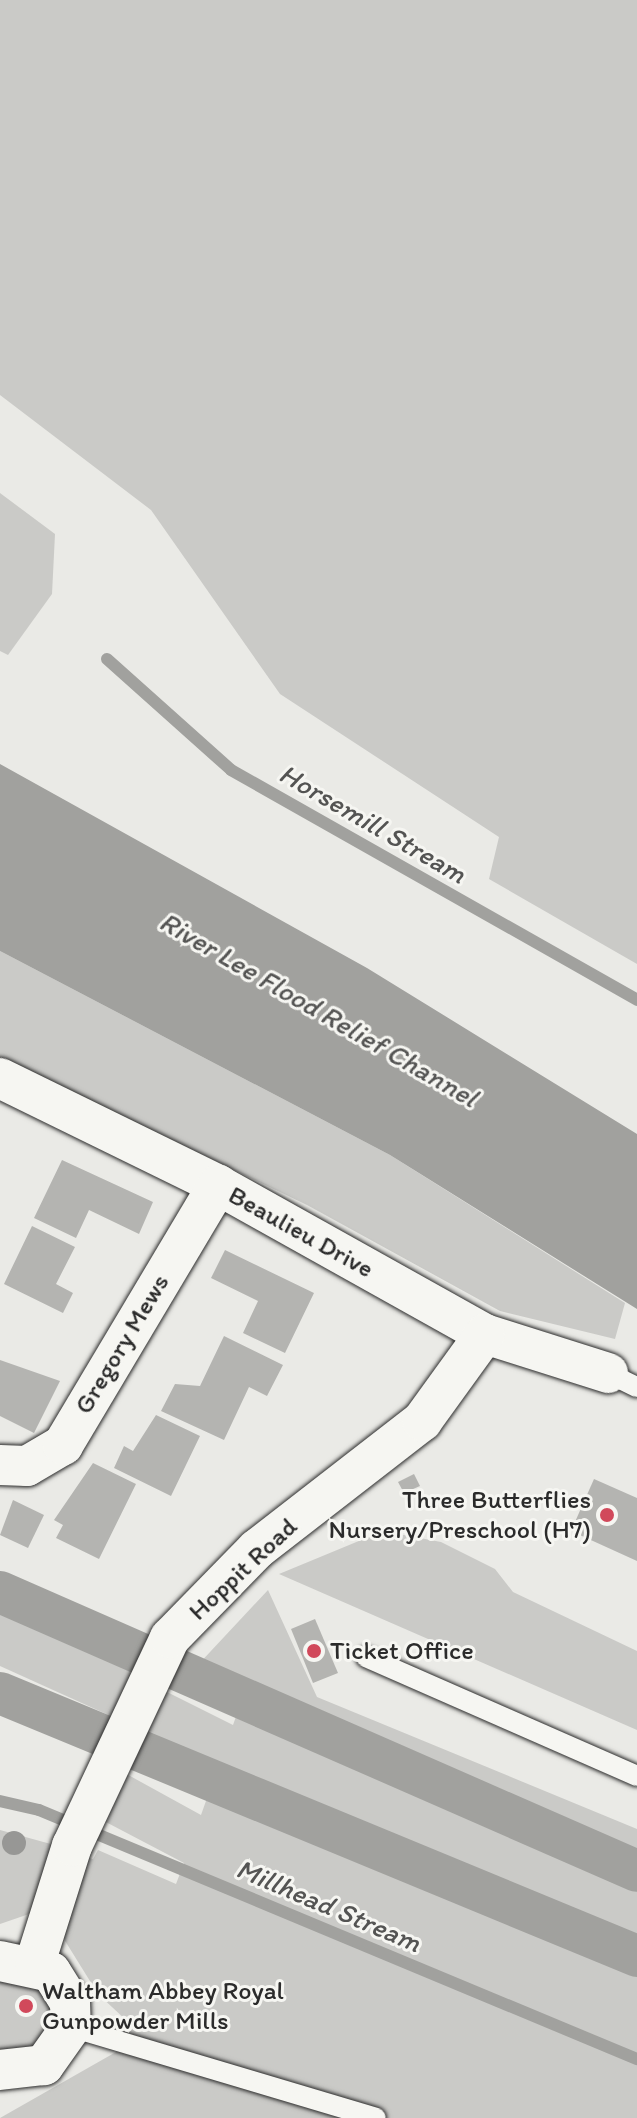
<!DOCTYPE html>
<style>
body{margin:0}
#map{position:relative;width:637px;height:2118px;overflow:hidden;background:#eaeae6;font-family:Itim,sans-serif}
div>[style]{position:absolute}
.green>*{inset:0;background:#cacac7}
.water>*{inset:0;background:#a1a19e}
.stream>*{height:12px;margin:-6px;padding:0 6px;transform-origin:6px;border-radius:6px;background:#a1a19e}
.canal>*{height:42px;margin:-21px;padding:0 21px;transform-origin:21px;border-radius:21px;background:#a1a19e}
.building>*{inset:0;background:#b4b4b1}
.roads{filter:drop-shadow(0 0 2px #2b2b2b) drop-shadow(0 0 2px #2b2b2b)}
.lane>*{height:20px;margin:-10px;padding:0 10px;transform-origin:10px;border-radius:10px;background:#f6f6f2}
.street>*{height:40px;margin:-20px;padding:0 20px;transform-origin:20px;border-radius:20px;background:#f6f6f2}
.trees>*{width:24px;height:24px;margin:-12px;border-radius:50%;background:#979795}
.dots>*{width:22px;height:22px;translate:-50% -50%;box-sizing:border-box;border:4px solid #f6f6f2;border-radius:50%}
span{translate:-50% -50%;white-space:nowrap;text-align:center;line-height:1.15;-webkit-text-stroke:6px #f6f6f2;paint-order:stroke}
.street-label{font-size:26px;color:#2b2b2b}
.poi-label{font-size:26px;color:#2b2b2b}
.right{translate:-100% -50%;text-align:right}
.left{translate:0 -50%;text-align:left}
.water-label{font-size:28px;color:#545453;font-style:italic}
</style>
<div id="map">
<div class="green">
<i style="clip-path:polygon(0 0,637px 0,637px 964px,489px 879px,499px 837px,280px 694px,151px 510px,0 395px)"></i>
<i style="clip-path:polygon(0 493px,55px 534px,52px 594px,8px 655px,0 651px)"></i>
<i style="clip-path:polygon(0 951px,390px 1155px,625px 1303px,615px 1339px,500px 1311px,307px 1205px,0 1057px)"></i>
<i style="clip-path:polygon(383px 1531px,441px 1542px,495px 1569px,513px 1592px,637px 1651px,637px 1730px,279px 1574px)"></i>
<i style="clip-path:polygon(268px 1590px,317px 1697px,637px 1829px,637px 2118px,0 2118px,116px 2052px,127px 2021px,98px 1994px,62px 1936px,85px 1857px,93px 1859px,98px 1850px,176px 1884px,184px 1863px,102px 1820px,121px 1771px,201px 1815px,217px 1770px,144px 1734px,167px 1692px,233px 1725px,246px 1688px,196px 1667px)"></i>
<i style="clip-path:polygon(0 1613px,141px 1672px,115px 1718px,0 1666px)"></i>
<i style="clip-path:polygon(0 1830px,58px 1846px,32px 1913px,0 1924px)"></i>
<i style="clip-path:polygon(0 1970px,48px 1981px,56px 2040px,0 2063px)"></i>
</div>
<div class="water">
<i style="clip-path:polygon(0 764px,367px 968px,637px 1134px,637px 1309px,390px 1155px,0 951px)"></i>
</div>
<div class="stream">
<i style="left:107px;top:659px;width:166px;rotate:41.8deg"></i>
<i style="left:231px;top:770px;width:467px;rotate:29.5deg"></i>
<i style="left:0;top:1708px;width:14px;rotate:-69deg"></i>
<i style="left:0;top:1801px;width:40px;rotate:13deg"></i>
<i style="left:39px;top:1810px;width:648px;rotate:22.61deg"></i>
</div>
<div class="canal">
<i style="left:0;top:1592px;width:695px;rotate:23.65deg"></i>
<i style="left:0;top:1693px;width:689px;rotate:22.43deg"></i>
</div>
<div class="building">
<i style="clip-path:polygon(62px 1160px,153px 1202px,139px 1234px,89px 1210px,76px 1238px,34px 1218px)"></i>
<i style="clip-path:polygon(32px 1226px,75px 1247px,56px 1284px,73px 1293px,63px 1313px,4px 1284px)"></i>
<i style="clip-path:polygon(225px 1250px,314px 1293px,285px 1353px,243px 1333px,258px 1301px,211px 1278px)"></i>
<i style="clip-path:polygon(224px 1336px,283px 1365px,267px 1396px,249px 1387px,224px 1440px,161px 1411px,175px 1384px,200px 1386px)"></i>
<i style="clip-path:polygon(0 1360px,60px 1381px,34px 1433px,0 1416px)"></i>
<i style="clip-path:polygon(156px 1415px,200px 1436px,171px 1496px,114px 1468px,124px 1446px,133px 1451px)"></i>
<i style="clip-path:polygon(93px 1463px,136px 1484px,99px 1559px,56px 1538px,63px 1525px,54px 1520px)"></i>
<i style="clip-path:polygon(414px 1474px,420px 1486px,404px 1493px,398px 1482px)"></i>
<i style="clip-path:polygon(594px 1479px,637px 1498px,637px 1561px,571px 1531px)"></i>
<i style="clip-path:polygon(13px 1500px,44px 1515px,28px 1548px,0 1535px)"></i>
<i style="clip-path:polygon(315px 1619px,338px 1673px,313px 1683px,291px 1629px)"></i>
</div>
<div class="roads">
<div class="lane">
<i style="left:608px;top:1373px;width:32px;rotate:26deg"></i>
<i style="left:366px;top:1657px;width:296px;rotate:23.7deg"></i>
<i style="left:71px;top:2027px;width:318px;rotate:16.6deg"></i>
</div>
<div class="street">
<i style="left:0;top:1078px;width:243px;rotate:26.1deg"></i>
<i style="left:218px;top:1185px;width:306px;rotate:29.2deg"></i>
<i style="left:485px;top:1334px;width:129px;rotate:17.6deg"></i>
<i style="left:0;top:1465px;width:27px;rotate:2deg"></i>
<i style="left:27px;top:1466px;width:42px;rotate:-30.3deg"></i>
<i style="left:63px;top:1445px;width:303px;rotate:-59.2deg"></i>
<i style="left:0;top:1961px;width:52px;rotate:12.2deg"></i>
<i style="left:51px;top:1972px;width:36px;rotate:58deg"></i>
<i style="left:70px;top:2002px;width:25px;rotate:88deg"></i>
<i style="left:71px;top:2027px;width:47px;rotate:125.4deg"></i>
<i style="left:44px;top:2065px;width:44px;rotate:173.5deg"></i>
<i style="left:35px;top:1963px;width:123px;rotate:-72.5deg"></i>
<i style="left:72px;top:1846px;width:230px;rotate:-64.8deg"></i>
<i style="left:170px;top:1638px;width:124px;rotate:-45.7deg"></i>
<i style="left:257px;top:1549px;width:209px;rotate:-37.8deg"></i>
<i style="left:422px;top:1421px;width:107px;rotate:-54.1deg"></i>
</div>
</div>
<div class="trees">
<i style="left:14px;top:1843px"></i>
</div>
<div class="dots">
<i style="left:607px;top:1515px;background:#d1495b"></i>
<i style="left:314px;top:1651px;background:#d1495b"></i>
<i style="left:26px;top:2006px;background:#d1495b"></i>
</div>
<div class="street-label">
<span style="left:301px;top:1232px;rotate:29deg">Beaulieu Drive</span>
<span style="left:122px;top:1344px;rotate:-59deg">Gregory Mews</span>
<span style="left:243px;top:1569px;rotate:-43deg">Hoppit Road</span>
</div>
<div class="poi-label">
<span class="right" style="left:591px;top:1515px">Three Butterflies<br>Nursery/Preschool (H7)</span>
<span class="left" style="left:330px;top:1651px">Ticket Office</span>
<span class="left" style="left:42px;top:2006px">Waltham Abbey Royal<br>Gunpowder Mills</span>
</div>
<div class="water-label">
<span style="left:373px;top:823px;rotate:30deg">Horsemill Stream</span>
<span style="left:319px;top:1009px;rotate:30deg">River Lee Flood Relief Channel</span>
<span style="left:329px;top:1905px;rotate:23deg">Millhead Stream</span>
</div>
</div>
